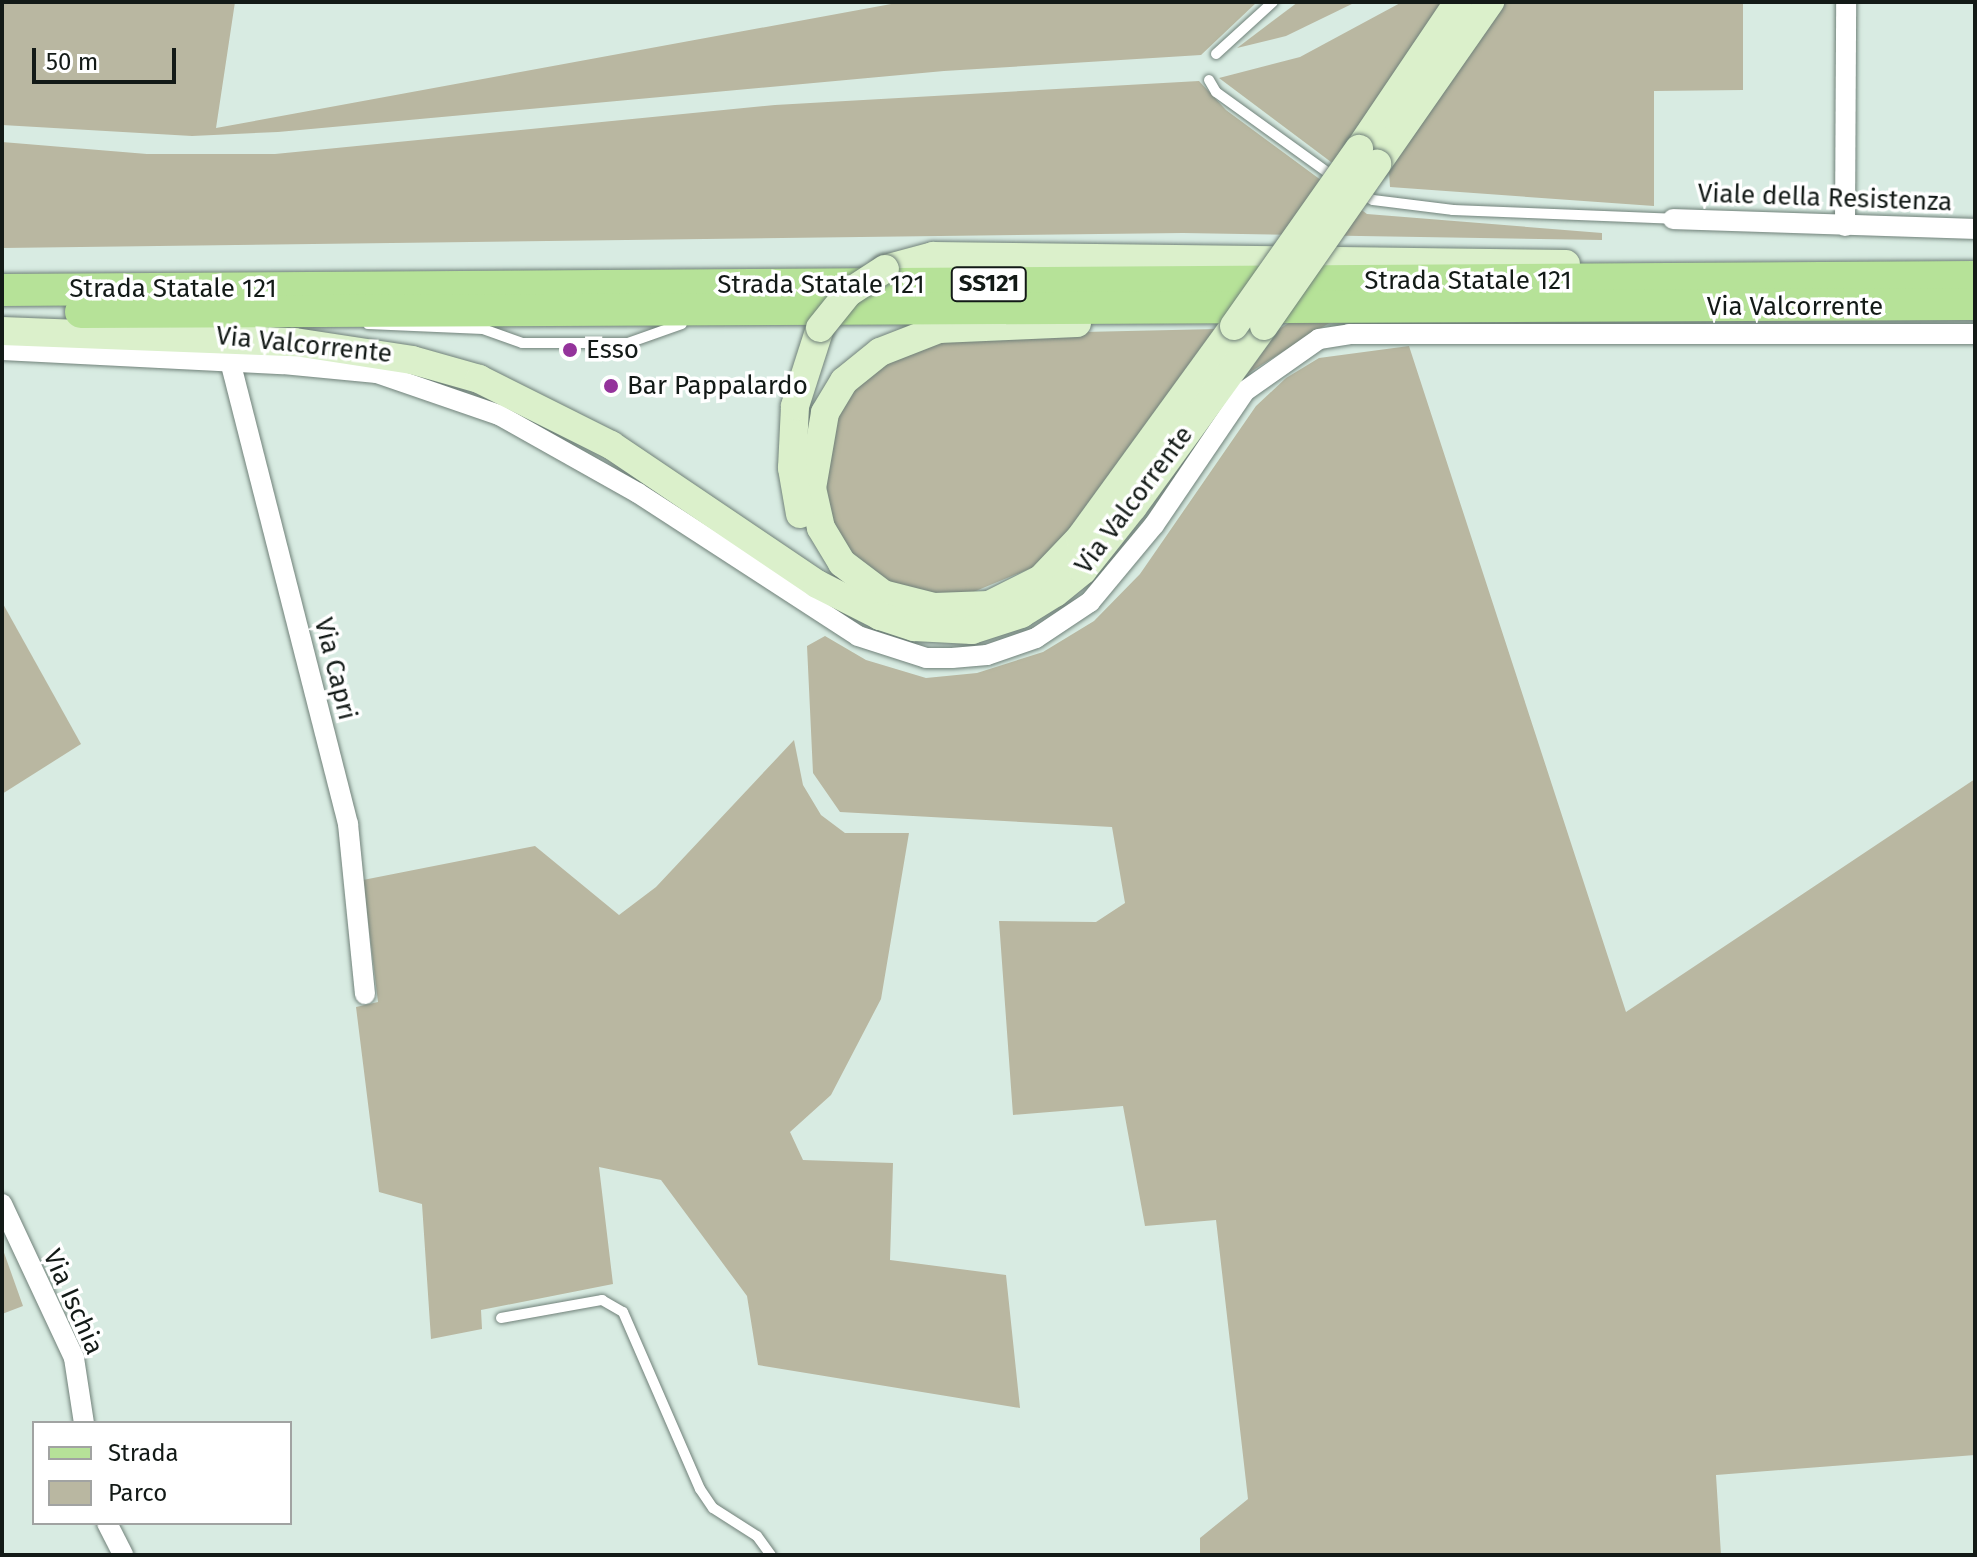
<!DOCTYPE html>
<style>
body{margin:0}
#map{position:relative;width:1977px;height:1557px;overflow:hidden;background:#d8ebe2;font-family:"Fira Sans",sans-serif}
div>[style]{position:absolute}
.green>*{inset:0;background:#b9b7a1}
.roads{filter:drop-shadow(0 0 2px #708179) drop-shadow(0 0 2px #708179)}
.service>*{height:10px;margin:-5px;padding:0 5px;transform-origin:5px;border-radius:5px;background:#fff}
.minor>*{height:20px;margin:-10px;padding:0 10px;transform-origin:10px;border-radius:10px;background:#fff}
.secondary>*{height:28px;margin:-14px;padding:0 14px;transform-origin:14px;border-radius:14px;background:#dbf0cb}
.primary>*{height:32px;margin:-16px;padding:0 16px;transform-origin:16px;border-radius:16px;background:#b6e298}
.bridges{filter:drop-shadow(0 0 2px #708179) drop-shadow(0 0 2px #708179)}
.secondary-bridge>*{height:28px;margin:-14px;padding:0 14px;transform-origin:14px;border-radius:14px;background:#dbf0cb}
.dots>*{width:22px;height:22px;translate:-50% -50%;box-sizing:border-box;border:4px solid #fff;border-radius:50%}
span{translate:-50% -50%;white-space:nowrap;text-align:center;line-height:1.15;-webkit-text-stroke:7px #fff;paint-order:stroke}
.shield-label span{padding:2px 6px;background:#fff;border:2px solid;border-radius:6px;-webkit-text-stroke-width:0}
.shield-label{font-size:24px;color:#131a17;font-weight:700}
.street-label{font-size:26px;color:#131a17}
.poi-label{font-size:26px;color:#131a17}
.left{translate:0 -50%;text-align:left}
.frame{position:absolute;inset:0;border:4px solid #131a17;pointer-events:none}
.legend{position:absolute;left:32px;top:1421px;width:260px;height:104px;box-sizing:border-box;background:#fff;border:2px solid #a1a3a2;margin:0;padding:10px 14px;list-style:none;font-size:24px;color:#131a17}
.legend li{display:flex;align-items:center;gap:16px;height:40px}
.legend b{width:40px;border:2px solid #a1a3a2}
.scale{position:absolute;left:32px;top:48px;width:144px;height:36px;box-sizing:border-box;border:4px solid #131a17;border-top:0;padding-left:10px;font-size:24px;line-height:28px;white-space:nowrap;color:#131a17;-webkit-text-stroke:6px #fff;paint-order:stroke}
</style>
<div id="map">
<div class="green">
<i style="clip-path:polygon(2px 2px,235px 2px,216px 128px,902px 2px,1257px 2px,1201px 55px,944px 71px,278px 132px,192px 136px,2px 125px)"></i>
<i style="clip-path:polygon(1298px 2px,1356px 2px,1286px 36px,1237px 48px)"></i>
<i style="clip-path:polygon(1402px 2px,1449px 2px,1335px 165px,1219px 78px,1300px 57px)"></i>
<i style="clip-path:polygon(1504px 2px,1743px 2px,1743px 90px,1654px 91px,1654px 206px,1390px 187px,1389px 172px)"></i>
<i style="clip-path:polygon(1199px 81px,1226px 110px,1367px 214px,1602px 233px,1602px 240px,1183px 233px,2px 248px,2px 142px,147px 154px,275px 154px,775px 105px)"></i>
<i style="clip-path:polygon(1292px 321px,1331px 322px,1247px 374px,1279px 329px)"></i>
<i style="clip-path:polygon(1217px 329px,1070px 532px,1034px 567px,966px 595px,931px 597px,896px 588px,846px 553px,822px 494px,828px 432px,857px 383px,886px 360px,950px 338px,991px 334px)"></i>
<i style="clip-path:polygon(1409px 346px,1626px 1012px,1975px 779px,1975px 1455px,1716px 1475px,1721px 1555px,1200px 1555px,1200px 1538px,1248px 1499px,1216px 1220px,1145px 1226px,1123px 1106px,1013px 1115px,999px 921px,1096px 922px,1125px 903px,1112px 827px,840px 812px,813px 773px,807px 646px,825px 636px,866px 660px,926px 678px,977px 673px,1043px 652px,1094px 621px,1140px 574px,1256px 406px,1286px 378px,1319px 358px)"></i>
<i style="clip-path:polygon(2px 602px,81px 744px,2px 794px)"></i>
<i style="clip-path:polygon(794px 740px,803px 785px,821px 815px,845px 833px,909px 833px,881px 999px,831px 1095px,790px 1132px,803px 1160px,893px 1163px,890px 1260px,1006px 1275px,1020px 1408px,758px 1365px,747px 1296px,661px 1180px,599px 1167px,613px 1284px,481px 1310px,482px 1329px,431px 1339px,422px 1204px,379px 1192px,356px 1007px,378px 1002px,363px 880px,535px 846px,619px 915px,656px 887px)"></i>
<i style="clip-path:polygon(2px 1247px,23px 1306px,2px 1314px)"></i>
</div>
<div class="roads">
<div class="service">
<i style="left:1216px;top:54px;width:77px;rotate:-42.4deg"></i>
<i style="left:1209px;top:80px;width:14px;rotate:60deg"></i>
<i style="left:1216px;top:92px;width:145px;rotate:35.8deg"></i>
<i style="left:1358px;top:192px;width:17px;rotate:28deg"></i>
<i style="left:1373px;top:200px;width:81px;rotate:7.1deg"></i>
<i style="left:1453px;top:210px;width:220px;rotate:2.3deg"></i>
<i style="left:368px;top:324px;width:115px;rotate:2.5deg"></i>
<i style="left:483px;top:329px;width:41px;rotate:19.7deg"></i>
<i style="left:522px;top:343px;width:106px"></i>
<i style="left:628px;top:343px;width:57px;rotate:-19.4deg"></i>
<i style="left:501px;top:1318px;width:103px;rotate:-10.1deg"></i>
<i style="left:602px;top:1300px;width:24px;rotate:30deg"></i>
<i style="left:623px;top:1312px;width:193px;rotate:66.5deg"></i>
<i style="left:700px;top:1489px;width:23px;rotate:56deg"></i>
<i style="left:713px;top:1508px;width:52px;rotate:32.5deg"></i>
<i style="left:757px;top:1536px;width:24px;rotate:54deg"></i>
</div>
<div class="minor">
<i style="left:1673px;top:219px;width:302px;rotate:1.9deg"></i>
<i style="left:1845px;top:226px;width:224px;rotate:-89.7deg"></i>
<i style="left:2px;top:350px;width:281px;rotate:2.9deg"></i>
<i style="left:283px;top:364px;width:94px;rotate:5.5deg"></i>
<i style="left:377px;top:373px;width:129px;rotate:19deg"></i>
<i style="left:499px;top:415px;width:159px;rotate:29.3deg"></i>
<i style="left:638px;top:493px;width:262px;rotate:33deg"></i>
<i style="left:858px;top:636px;width:71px;rotate:17.9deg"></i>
<i style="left:926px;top:658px;width:26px"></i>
<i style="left:952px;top:658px;width:35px;rotate:-5deg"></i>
<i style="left:987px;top:655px;width:52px;rotate:-19.1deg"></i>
<i style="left:1036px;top:638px;width:65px;rotate:-33.7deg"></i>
<i style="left:1090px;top:602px;width:100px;rotate:-50.3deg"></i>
<i style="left:1154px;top:525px;width:162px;rotate:-55.8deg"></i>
<i style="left:1245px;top:391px;width:90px;rotate:-35.1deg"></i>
<i style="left:1319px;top:339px;width:30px;rotate:-9deg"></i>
<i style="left:1349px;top:334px;width:626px"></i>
<i style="left:230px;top:361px;width:478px;rotate:75.7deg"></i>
<i style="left:348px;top:824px;width:171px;rotate:84.3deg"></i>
<i style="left:2px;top:1204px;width:170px;rotate:64.9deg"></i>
<i style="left:74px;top:1358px;width:66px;rotate:81.3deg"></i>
<i style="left:107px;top:1523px;width:36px;rotate:63deg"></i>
</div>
<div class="secondary">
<i style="left:1359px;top:149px;width:177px;rotate:-56deg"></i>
<i style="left:1377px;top:164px;width:198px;rotate:-55.1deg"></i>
<i style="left:885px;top:269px;width:50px;rotate:-15.2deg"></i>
<i style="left:933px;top:256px;width:633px;rotate:0.72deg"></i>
<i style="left:1077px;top:323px;width:138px;rotate:177.5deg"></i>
<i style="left:939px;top:329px;width:63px;rotate:158.7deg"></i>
<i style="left:880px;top:352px;width:46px;rotate:141.1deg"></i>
<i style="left:844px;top:381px;width:37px;rotate:121deg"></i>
<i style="left:825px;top:413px;width:76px;rotate:99.8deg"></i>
<i style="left:812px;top:488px;width:41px;rotate:77.3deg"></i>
<i style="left:821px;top:528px;width:41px;rotate:59deg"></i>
<i style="left:842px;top:563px;width:51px;rotate:37.1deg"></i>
<i style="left:883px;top:594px;width:53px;rotate:14.3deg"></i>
<i style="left:934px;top:607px;width:55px;rotate:-2.1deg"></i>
<i style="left:989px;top:605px;width:58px;rotate:-26.6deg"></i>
<i style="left:1041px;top:579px;width:57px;rotate:-46.4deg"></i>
<i style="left:1080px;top:538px;width:262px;rotate:-54deg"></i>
<i style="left:2px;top:331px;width:293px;rotate:2.2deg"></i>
<i style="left:295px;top:342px;width:118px;rotate:8.7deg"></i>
<i style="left:412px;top:360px;width:70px;rotate:15.8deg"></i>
<i style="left:479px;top:379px;width:148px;rotate:26.6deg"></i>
<i style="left:611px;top:445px;width:249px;rotate:34deg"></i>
<i style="left:817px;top:584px;width:71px;rotate:26.9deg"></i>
<i style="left:800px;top:514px;width:47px;rotate:-99.9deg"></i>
<i style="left:792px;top:468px;width:62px;rotate:-87.2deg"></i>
<i style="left:795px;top:406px;width:82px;rotate:-72.2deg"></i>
<i style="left:866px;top:604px;width:18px;rotate:41deg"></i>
<i style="left:880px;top:616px;width:36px;rotate:18deg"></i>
<i style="left:914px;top:627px;width:58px;rotate:3deg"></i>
<i style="left:972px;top:630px;width:52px;rotate:-18.1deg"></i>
<i style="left:1021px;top:614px;width:40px;rotate:-32deg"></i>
<i style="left:1055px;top:593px;width:36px;rotate:-39deg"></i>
<i style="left:1083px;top:570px;width:80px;rotate:-51.6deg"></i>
<i style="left:1133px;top:507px;width:223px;rotate:-54.1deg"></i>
</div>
<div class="primary">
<i style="left:2px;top:290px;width:1973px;rotate:-0.38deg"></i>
<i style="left:81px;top:312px;width:1894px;rotate:-0.24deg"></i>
</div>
</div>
<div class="bridges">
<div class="secondary-bridge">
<i style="left:1234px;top:326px;width:217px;rotate:-54.8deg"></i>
<i style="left:1264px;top:326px;width:198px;rotate:-55.1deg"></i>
<i style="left:820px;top:328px;width:45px;rotate:-51.3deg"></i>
<i style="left:848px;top:293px;width:44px;rotate:-33deg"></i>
</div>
</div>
<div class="dots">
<i style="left:570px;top:350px;background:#94339b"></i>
<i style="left:611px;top:386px;background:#94339b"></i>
</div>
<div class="shield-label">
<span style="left:989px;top:284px">SS121</span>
</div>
<div class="street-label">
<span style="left:1825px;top:198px;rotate:2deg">Viale della Resistenza</span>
<span style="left:1468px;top:281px">Strada Statale 121</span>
<span style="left:821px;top:285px">Strada Statale 121</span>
<span style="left:173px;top:289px">Strada Statale 121</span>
<span style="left:1795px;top:307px">Via Valcorrente</span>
<span style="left:304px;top:345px;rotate:6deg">Via Valcorrente</span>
<span style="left:1134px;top:500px;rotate:-53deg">Via Valcorrente</span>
<span style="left:335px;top:669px;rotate:76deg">Via Capri</span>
<span style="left:73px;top:1302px;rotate:66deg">Via Ischia</span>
</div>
<div class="poi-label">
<span class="left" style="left:586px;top:350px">Esso</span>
<span class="left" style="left:627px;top:386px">Bar Pappalardo</span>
</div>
<div class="frame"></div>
<ul class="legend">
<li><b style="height:10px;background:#b6e298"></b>Strada</li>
<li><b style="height:22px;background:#b9b7a1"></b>Parco</li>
</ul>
<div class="scale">50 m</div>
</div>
